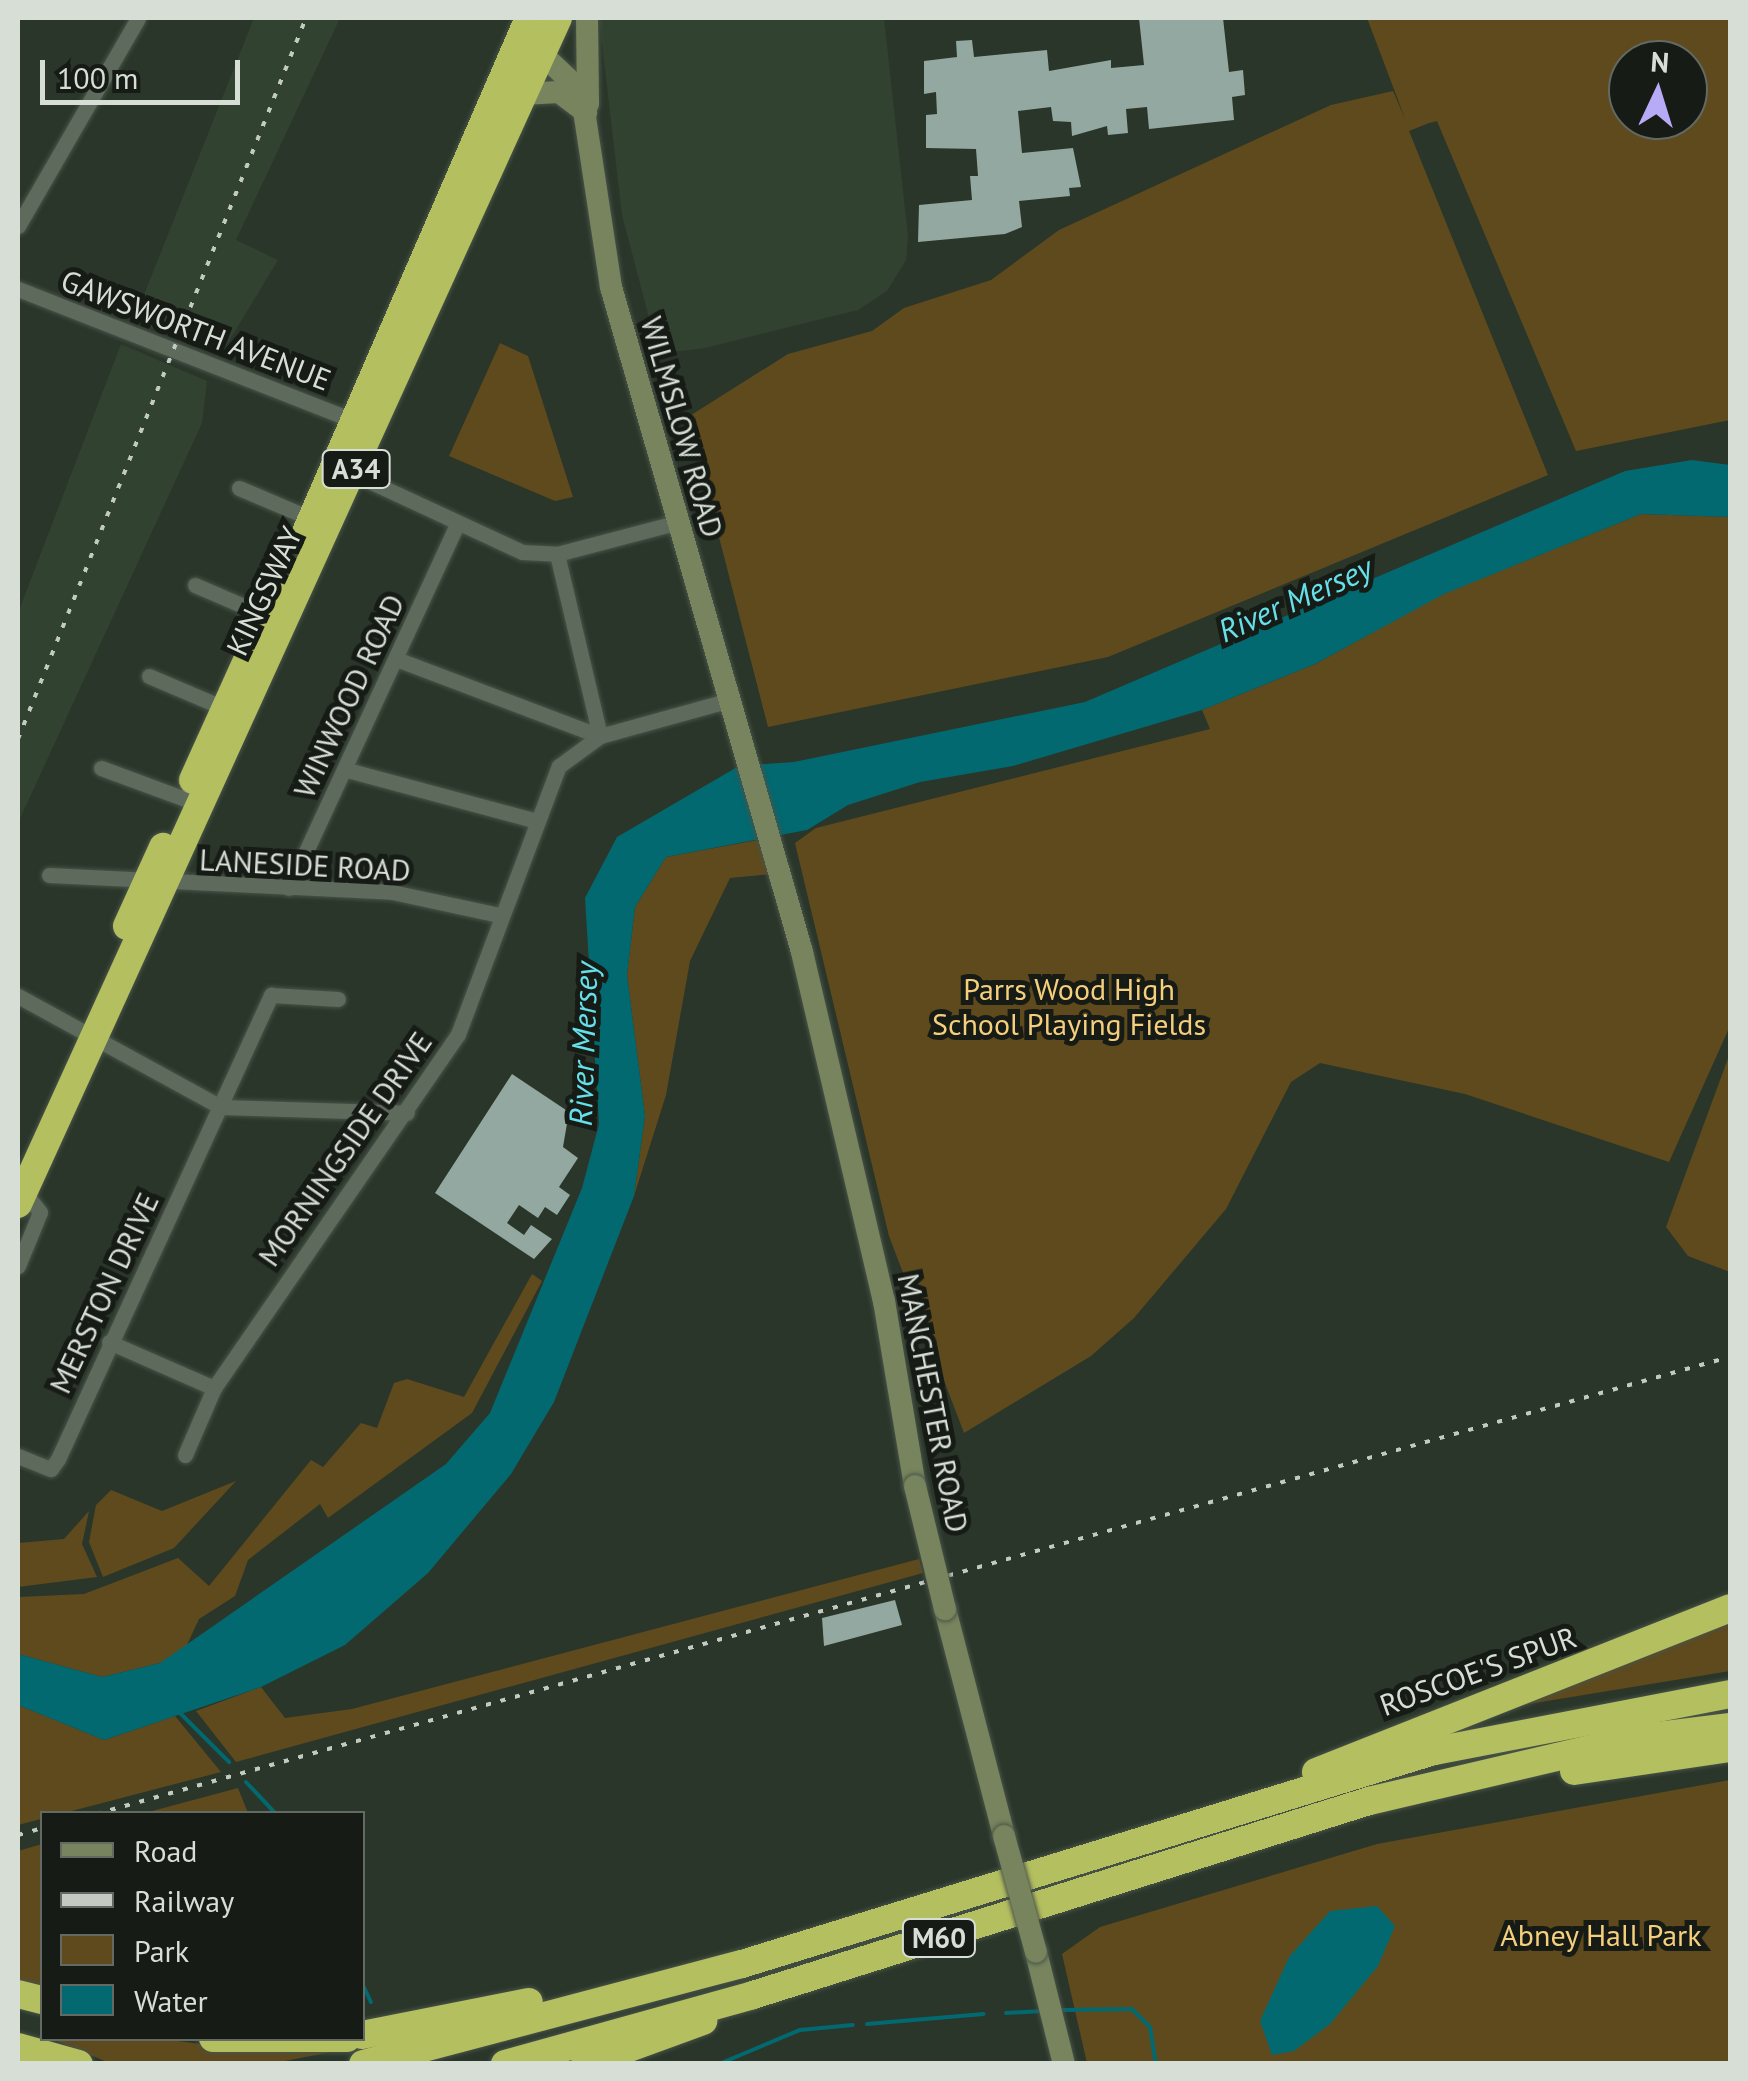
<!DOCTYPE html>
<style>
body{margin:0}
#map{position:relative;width:1748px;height:2081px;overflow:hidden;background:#2a3629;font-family:"PT Sans",sans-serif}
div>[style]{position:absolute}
.built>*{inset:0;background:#324231}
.green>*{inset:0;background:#5f4a1d}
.water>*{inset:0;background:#026970}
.stream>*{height:4px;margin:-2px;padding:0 2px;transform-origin:2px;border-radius:2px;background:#026970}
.building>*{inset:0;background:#92a8a0}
.roads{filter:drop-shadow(0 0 2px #495349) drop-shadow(0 0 2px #495349)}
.street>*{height:15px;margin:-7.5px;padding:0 7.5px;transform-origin:7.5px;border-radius:7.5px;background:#5d6a5c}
.secondary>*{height:22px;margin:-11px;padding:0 11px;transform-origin:11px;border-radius:11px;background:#77845d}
.highway>*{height:28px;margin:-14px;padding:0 14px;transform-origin:14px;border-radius:14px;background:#b4bf5f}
.rail>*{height:4px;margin-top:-2px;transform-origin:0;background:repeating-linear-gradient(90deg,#c2cac2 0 5px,transparent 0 15px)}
.bridges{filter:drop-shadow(0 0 2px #495349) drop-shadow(0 0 2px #495349)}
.secondary-bridge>*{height:22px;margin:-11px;padding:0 11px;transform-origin:11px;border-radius:11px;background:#77845d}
span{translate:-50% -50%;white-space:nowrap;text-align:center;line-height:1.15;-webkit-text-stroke:10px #161b16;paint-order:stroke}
.shield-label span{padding:2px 8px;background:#161b16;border:2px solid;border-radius:8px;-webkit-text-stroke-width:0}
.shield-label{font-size:28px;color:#d6ded6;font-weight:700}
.street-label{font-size:30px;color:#d6ded6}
.park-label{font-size:30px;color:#f6cf7d}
.water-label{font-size:32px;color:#66e1eb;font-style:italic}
.frame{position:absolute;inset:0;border:20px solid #d6ded6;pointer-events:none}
.legend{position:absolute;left:40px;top:1811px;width:325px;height:230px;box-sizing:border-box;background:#161b16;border:2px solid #636963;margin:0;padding:12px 18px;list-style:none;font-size:30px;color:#d6ded6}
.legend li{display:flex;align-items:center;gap:20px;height:50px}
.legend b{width:50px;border:2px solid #636963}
.north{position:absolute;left:1608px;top:40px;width:100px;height:100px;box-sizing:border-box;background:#161b16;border:2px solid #636963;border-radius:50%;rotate:4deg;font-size:28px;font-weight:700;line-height:40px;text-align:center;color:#d6ded6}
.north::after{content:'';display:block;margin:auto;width:35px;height:45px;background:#b7abf8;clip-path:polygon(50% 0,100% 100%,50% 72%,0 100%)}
.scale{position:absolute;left:40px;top:60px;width:200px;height:45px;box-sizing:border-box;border:5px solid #d6ded6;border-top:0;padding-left:12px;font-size:30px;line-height:35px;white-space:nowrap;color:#d6ded6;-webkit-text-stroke:8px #161b16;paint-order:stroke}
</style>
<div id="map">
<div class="built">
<i style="clip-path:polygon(254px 18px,340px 18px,236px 240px,278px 260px,220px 356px,134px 320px)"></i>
<i style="clip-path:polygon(599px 18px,884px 18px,908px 237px,906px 260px,887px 291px,858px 310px,705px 348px,672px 352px,656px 344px,622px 215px)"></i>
<i style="clip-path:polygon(121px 344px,207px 381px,202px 423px,18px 823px,18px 613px)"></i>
</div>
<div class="green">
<i style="clip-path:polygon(evenodd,1367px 18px,1730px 18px,1730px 420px,1576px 451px,1437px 121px,1429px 123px,1409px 131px,1548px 475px,1108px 657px,768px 727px,688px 417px,788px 354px,872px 331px,904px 308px,991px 280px,1059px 230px,1331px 105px,1393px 91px,1406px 121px,1367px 18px,1628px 60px,1688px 60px,1688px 120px,1628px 120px,1628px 60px)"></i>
<i style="clip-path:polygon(500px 343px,528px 356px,573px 497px,555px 501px,449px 456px)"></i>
<i style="clip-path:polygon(1641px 514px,1730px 517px,1730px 1026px,1669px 1162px,1465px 1094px,1320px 1063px,1291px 1082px,1226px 1209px,1134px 1318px,1091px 1356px,964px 1433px,889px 1236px,795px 843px,816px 828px,1210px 729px,1202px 710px,1315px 664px,1443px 594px)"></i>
<i style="clip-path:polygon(763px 839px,773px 874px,730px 878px,690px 961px,666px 1095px,634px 1196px,645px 1116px,627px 975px,635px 907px,666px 857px)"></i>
<i style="clip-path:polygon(1730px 1053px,1730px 1272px,1688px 1256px,1666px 1227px)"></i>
<i style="clip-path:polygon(532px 1274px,542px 1281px,472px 1413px,328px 1518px,320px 1504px,248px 1560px,235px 1596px,199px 1619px,186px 1647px,160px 1663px,102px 1677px,18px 1654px,18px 1597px,84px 1594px,178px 1558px,209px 1586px,311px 1460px,323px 1467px,361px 1423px,377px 1428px,394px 1383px,407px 1379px,464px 1397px)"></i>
<i style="clip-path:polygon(236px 1481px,174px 1548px,103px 1577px,89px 1542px,96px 1505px,111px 1490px,162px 1511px)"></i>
<i style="clip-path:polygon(89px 1511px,82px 1544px,97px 1577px,18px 1587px,18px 1543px,64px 1539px)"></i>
<i style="clip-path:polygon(919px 1559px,923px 1573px,236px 1762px,196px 1711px,261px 1687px,285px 1718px,352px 1709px)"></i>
<i style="clip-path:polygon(1730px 1618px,1730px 1671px,1517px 1706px)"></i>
<i style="clip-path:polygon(18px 1705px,104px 1740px,175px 1716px,221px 1772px,18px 1825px)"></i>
<i style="clip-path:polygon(1730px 1780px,1730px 2063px,1087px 2063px,1062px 1954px,1100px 1927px,1377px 1844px)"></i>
<i style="clip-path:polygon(238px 1788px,248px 1813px,145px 1813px,156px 1810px)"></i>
<i style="clip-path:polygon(42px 1844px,42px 1991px,18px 1984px,18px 1851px)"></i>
<i style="clip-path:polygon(155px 2038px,208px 2045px,341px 2050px,275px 2063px,112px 2064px,52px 2039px)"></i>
</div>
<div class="water">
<i style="clip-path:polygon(1692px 460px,1730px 465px,1730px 517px,1641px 514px,1444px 594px,1315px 664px,1202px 710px,1013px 766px,920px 782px,848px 805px,807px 830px,666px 857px,635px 907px,627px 975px,645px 1116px,634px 1196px,554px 1402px,511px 1474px,428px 1573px,345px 1645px,261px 1687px,104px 1740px,18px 1705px,18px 1654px,102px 1677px,160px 1663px,446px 1464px,490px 1413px,582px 1188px,599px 1124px,585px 898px,617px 837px,739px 766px,794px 762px,1085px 702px,1625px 471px)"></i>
<i style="clip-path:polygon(1377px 1906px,1395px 1926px,1378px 1966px,1330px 2024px,1294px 2051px,1272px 2055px,1260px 2021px,1289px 1957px,1330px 1911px)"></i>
</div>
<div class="stream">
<i style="left:179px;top:1712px;width:71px;rotate:45deg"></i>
<i style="left:246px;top:1782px;width:44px;rotate:46.8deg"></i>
<i style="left:362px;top:1983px;width:21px;rotate:65deg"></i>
<i style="left:1063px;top:2010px;width:69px;rotate:-0.8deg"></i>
<i style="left:1132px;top:2009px;width:25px;rotate:45deg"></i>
<i style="left:1150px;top:2027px;width:37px;rotate:81deg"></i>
<i style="left:1006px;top:2013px;width:33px;rotate:-3deg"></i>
<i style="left:867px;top:2024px;width:117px;rotate:-4.9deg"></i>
<i style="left:719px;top:2064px;width:88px;rotate:-22.8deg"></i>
<i style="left:800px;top:2030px;width:53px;rotate:-5.4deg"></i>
</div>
<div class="building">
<i style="clip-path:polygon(1139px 18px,1223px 18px,1229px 72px,1243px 70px,1245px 95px,1232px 97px,1234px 120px,1149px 129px,1147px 107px,1126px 109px,1128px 133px,1108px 135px,1107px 126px,1072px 136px,1071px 122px,1053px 121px,1051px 107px,1018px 111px,1022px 153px,1073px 148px,1081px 187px,1069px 188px,1070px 196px,1019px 201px,1022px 227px,1005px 234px,918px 242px,919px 205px,972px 200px,970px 176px,978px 176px,976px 149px,926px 148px,926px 115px,937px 114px,936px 92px,924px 94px,924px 61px,957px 57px,956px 41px,972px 40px,974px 57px,1047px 50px,1049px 71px,1111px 60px,1111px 68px,1144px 65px)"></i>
<i style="clip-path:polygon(512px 1074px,569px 1112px,563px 1147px,578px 1158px,559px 1187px,570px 1195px,557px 1215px,545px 1207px,538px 1218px,519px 1205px,507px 1223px,524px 1235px,531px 1225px,552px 1239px,534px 1259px,435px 1193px)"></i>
<i style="clip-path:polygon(895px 1600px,902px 1625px,824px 1646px,822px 1618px)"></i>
</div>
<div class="roads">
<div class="street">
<i style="left:18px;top:226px;width:240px;rotate:-60deg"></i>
<i style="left:18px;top:289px;width:362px;rotate:21.4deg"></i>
<i style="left:354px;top:474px;width:185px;rotate:24.9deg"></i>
<i style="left:522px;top:552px;width:35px;rotate:3deg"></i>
<i style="left:557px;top:554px;width:126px;rotate:-14.7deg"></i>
<i style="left:239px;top:488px;width:79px;rotate:23deg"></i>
<i style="left:557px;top:554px;width:187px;rotate:76.7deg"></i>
<i style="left:195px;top:585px;width:78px;rotate:23.3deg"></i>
<i style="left:396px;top:659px;width:218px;rotate:20.7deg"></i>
<i style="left:149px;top:676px;width:82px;rotate:23.1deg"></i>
<i style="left:101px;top:768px;width:90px;rotate:20.3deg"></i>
<i style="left:347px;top:770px;width:194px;rotate:15deg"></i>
<i style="left:49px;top:875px;width:343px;rotate:2.8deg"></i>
<i style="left:392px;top:892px;width:109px;rotate:12.1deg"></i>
<i style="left:289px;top:888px;width:400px;rotate:-65.2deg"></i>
<i style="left:18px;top:996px;width:231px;rotate:28.7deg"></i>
<i style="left:221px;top:1107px;width:186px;rotate:1.8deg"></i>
<i style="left:18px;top:1266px;width:58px;rotate:-67.8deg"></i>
<i style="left:40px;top:1212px;width:31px;rotate:-128deg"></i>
<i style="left:109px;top:1342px;width:115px;rotate:23.7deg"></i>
<i style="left:185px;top:1455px;width:73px;rotate:-66.6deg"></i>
<i style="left:214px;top:1388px;width:430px;rotate:-55.4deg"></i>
<i style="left:458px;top:1034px;width:286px;rotate:-69.4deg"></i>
<i style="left:559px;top:766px;width:51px;rotate:-36.2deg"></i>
<i style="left:600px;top:736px;width:135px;rotate:-15.5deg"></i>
<i style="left:18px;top:1456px;width:35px;rotate:22deg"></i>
<i style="left:51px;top:1469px;width:12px;rotate:-55deg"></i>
<i style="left:58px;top:1459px;width:511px;rotate:-65.34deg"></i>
<i style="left:271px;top:995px;width:67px;rotate:3.4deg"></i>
</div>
<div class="secondary">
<i style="left:587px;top:18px;width:86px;rotate:89.3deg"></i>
<i style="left:531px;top:44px;width:69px;rotate:43.2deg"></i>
<i style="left:581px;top:91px;width:198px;rotate:81.3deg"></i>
<i style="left:611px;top:287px;width:692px;rotate:73.97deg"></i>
<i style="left:802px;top:952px;width:359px;rotate:76.8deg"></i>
<i style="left:884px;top:1301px;width:188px;rotate:80.5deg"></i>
<i style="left:522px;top:94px;width:37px;rotate:-3deg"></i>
<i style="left:559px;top:92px;width:34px;rotate:37deg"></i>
<i style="left:945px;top:1609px;width:235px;rotate:75.4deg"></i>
<i style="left:1036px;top:1952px;width:115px;rotate:76deg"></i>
</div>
<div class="highway">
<i style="left:303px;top:539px;width:568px;rotate:-66.55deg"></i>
<i style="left:193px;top:780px;width:202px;rotate:-65.7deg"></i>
<i style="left:127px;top:926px;width:87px;rotate:-65.5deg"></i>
<i style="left:18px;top:1204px;width:1303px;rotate:-65.52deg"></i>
<i style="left:1574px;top:1771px;width:158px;rotate:-8.4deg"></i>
<i style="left:1316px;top:1772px;width:445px;rotate:-21.6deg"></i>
<i style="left:18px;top:1994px;width:25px;rotate:14deg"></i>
<i style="left:362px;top:2035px;width:170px;rotate:-11.2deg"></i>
<i style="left:213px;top:2038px;width:134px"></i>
<i style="left:18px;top:2047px;width:63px;rotate:15.6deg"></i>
<i style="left:363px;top:2064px;width:392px;rotate:-14.8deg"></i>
<i style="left:742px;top:1964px;width:724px;rotate:-17.11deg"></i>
<i style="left:1434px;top:1751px;width:301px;rotate:-10.9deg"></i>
<i style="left:505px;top:2064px;width:257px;rotate:-15.5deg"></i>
<i style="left:753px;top:1995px;width:646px;rotate:-17.48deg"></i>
<i style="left:1369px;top:1801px;width:271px;rotate:-13.2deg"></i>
<i style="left:1633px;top:1739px;width:98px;rotate:-7.1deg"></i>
<i style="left:585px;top:2064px;width:126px;rotate:-20deg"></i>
</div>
</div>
<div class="rail">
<i style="left:18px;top:739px;width:776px;rotate:-68.23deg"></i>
<i style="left:96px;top:1814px;width:1697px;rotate:-15.63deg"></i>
<i style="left:18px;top:1835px;width:25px;rotate:-16deg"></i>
</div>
<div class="bridges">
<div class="secondary-bridge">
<i style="left:915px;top:1486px;width:127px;rotate:76.3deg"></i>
<i style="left:1004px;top:1836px;width:120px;rotate:74.6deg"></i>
</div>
</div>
<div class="shield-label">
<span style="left:356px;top:469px">A34</span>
<span style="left:939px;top:1938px">M60</span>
</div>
<div class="street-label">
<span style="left:196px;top:330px;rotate:21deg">GAWSWORTH AVENUE</span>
<span style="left:682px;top:427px;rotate:74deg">WILMSLOW ROAD</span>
<span style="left:264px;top:591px;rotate:-65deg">KINGSWAY</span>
<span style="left:349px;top:696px;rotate:-65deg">WINWOOD ROAD</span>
<span style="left:305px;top:865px;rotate:3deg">LANESIDE ROAD</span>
<span style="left:345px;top:1149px;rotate:-55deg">MORNINGSIDE DRIVE</span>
<span style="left:104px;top:1293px;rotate:-65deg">MERSTON DRIVE</span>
<span style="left:933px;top:1403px;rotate:79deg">MANCHESTER ROAD</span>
<span style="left:1478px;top:1671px;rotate:-20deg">ROSCOE'S SPUR</span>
</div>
<div class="park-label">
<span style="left:1069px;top:1006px">Parrs Wood High<br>School Playing Fields</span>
<span style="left:1601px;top:1935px">Abney Hall Park</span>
</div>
<div class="water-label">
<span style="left:1295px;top:599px;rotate:-24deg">River Mersey</span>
<span style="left:583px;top:1044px;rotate:-88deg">River Mersey</span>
</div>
<div class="frame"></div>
<ul class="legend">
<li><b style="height:12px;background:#77845d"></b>Road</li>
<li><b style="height:12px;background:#c2cac2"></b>Railway</li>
<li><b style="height:28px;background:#5f4a1d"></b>Park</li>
<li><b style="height:28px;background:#026970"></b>Water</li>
</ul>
<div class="north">N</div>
<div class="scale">100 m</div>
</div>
